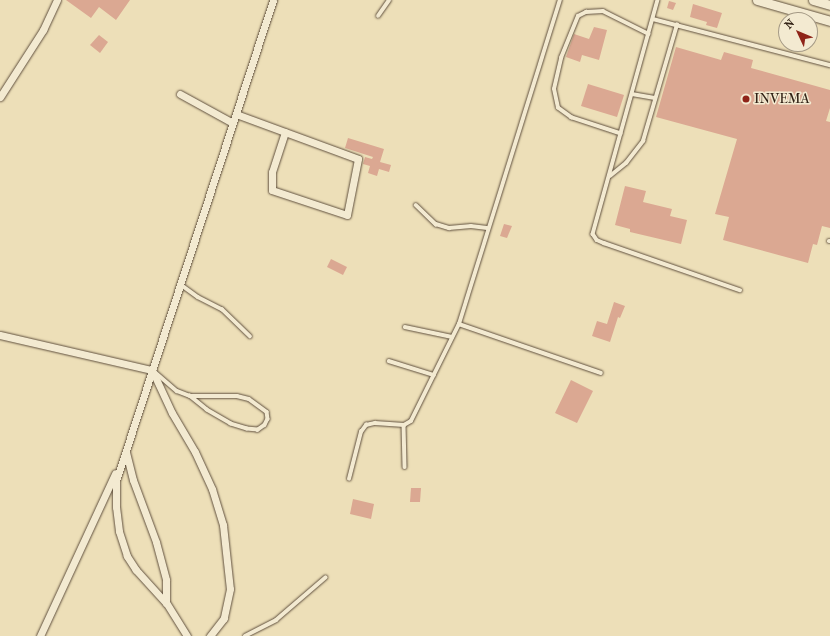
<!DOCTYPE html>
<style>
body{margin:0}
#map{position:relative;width:830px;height:636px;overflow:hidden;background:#eddfb8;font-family:"IM FELL French Canon",serif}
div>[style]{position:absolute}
.building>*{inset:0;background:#dba892}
.roads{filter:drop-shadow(0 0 1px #60503e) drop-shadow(0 0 1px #60503e)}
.service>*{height:3.5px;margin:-1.75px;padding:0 1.75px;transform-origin:1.75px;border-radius:1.75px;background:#f3ead1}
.minor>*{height:7px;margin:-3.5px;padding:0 3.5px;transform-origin:3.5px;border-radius:3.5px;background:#f3ead1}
.tertiary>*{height:9px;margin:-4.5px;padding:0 4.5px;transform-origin:4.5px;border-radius:4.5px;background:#f3ead1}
.dots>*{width:11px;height:11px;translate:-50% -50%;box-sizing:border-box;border:2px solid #f3ead1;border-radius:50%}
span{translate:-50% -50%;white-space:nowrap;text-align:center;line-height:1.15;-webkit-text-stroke:3px #f3ead1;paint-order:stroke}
.poi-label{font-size:14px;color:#312115}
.left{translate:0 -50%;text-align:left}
.north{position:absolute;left:778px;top:12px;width:40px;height:40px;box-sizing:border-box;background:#f3ead1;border:1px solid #a59a86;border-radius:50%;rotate:314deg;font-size:11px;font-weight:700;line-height:16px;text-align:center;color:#312115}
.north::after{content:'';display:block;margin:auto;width:14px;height:18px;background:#8f2418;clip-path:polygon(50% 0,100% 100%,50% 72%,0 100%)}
</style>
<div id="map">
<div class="building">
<i style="clip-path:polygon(66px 0,130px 0,116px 20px,99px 7px,91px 18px)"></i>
<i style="clip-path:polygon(669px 1px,676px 3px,673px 10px,667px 8px)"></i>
<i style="clip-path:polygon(693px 4px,722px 13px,717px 28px,706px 25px,707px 22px,690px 17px)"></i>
<i style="clip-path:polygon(594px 27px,607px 30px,599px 60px,582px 55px,580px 62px,566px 57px,574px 34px,589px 39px)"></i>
<i style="clip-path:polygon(99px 35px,108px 42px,100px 53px,90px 45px)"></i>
<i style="clip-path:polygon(676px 47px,721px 60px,724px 52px,753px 60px,751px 68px,830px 90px,830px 108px,826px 121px,830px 122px,830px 228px,822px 226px,817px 245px,813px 244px,808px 263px,723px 240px,729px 217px,715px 214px,737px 139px,656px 117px)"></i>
<i style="clip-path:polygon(588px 84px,624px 95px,617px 117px,581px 106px)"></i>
<i style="clip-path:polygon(348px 138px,384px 149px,380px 162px,391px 165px,389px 172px,379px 169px,377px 176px,368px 173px,370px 166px,363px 164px,365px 157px,372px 159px,373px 157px,345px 148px)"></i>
<i style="clip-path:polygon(625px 186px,646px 191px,643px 202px,672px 209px,670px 216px,687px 220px,681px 244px,630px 232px,630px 229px,615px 225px)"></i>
<i style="clip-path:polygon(504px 224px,512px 226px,507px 238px,500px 236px)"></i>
<i style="clip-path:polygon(331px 259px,347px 267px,343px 275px,327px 267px)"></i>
<i style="clip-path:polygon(614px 302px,625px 306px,620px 318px,618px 317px,610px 342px,592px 336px,597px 321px,607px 324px)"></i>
<i style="clip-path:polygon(571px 380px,593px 391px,577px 423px,555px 413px)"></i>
<i style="clip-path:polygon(411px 488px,421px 488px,420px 502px,410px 502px)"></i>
<i style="clip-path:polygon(353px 499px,374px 504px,371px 519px,350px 514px)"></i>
</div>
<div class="roads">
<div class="service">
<i style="left:658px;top:0;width:243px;rotate:105.5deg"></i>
<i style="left:593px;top:234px;width:7px;rotate:56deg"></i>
<i style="left:597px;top:240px;width:8px;rotate:23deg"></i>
<i style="left:604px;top:243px;width:144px;rotate:19.1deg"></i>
<i style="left:378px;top:16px;width:19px;rotate:-55deg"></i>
<i style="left:653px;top:19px;width:183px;rotate:14.6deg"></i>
<i style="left:632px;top:94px;width:23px;rotate:10deg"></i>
<i style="left:621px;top:134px;width:52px;rotate:-161.9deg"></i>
<i style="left:572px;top:118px;width:17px;rotate:-144deg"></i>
<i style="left:558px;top:108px;width:19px;rotate:-102deg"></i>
<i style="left:554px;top:89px;width:32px;rotate:-77deg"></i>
<i style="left:561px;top:58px;width:45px;rotate:-68deg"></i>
<i style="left:578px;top:16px;width:9px;rotate:-27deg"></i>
<i style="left:586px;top:12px;width:17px;rotate:-3deg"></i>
<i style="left:603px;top:11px;width:51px;rotate:26.6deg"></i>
<i style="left:610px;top:176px;width:21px;rotate:-39deg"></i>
<i style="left:626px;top:163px;width:28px;rotate:-52deg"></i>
<i style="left:643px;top:141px;width:121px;rotate:-73.7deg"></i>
<i style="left:416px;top:205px;width:28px;rotate:44deg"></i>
<i style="left:436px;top:224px;width:14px;rotate:17deg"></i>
<i style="left:449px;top:228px;width:22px;rotate:-5deg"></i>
<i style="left:471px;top:226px;width:16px;rotate:7deg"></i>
<i style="left:829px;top:241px;width:1px"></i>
<i style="left:180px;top:284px;width:22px;rotate:36deg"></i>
<i style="left:198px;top:297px;width:27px;rotate:27deg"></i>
<i style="left:222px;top:309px;width:39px;rotate:44deg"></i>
<i style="left:459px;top:324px;width:150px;rotate:19deg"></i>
<i style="left:405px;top:327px;width:48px;rotate:12deg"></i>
<i style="left:389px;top:361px;width:47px;rotate:17.3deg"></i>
<i style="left:155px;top:372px;width:29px;rotate:41deg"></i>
<i style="left:177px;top:391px;width:14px;rotate:21deg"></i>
<i style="left:190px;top:396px;width:47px"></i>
<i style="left:237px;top:396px;width:12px;rotate:14deg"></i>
<i style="left:249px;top:399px;width:22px;rotate:36deg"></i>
<i style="left:267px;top:412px;width:7px;rotate:82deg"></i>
<i style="left:268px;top:419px;width:7px;rotate:117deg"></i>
<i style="left:265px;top:425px;width:9px;rotate:144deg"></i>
<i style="left:258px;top:430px;width:11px;rotate:-175deg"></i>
<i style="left:247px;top:429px;width:17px;rotate:-163deg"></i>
<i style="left:231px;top:424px;width:28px;rotate:-150deg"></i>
<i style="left:207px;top:410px;width:22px;rotate:-141deg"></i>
<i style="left:404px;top:425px;width:42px;rotate:88.6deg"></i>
<i style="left:349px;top:479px;width:49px;rotate:-75.7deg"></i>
<i style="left:361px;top:432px;width:9px;rotate:-54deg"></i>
<i style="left:366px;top:425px;width:9px;rotate:-13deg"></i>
<i style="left:375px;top:423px;width:29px;rotate:4deg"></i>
<i style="left:404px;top:425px;width:8px;rotate:-30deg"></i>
<i style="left:411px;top:421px;width:108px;rotate:-63.7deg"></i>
<i style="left:459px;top:324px;width:339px;rotate:-72.7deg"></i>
<i style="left:245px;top:636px;width:35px;rotate:-27deg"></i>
<i style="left:276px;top:620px;width:65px;rotate:-40.6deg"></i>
</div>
<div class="minor">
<i style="left:180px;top:94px;width:60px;rotate:28.7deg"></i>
<i style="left:0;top:97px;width:80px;rotate:-57.3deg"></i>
<i style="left:43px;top:30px;width:33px;rotate:-65deg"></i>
<i style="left:236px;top:114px;width:130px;rotate:20.2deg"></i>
<i style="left:358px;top:159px;width:57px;rotate:101.1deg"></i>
<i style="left:347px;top:215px;width:79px;rotate:-161.6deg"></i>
<i style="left:272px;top:190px;width:18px;rotate:-90deg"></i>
<i style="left:272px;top:172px;width:42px;rotate:-72deg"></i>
<i style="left:0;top:335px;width:156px;rotate:13deg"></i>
<i style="left:152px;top:370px;width:47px;rotate:65.1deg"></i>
<i style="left:172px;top:413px;width:45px;rotate:59.5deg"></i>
<i style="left:195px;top:452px;width:41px;rotate:65.3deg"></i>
<i style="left:212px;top:489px;width:38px;rotate:73deg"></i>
<i style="left:223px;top:525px;width:64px;rotate:83.8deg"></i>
<i style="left:230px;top:589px;width:30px;rotate:102deg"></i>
<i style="left:224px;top:618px;width:23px;rotate:128deg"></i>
<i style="left:126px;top:452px;width:29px;rotate:76deg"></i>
<i style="left:133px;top:480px;width:66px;rotate:69.6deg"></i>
<i style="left:156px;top:542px;width:39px;rotate:75deg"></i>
<i style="left:166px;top:580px;width:23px;rotate:90deg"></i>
<i style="left:40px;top:636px;width:179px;rotate:-65.2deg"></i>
<i style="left:187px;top:636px;width:39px;rotate:-122deg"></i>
<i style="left:166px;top:603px;width:45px;rotate:-132.3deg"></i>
<i style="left:136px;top:570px;width:17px;rotate:-123deg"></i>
<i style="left:127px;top:556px;width:26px;rotate:-108deg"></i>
<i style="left:119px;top:531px;width:24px;rotate:-97deg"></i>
<i style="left:116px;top:507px;width:26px;rotate:-90deg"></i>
<i style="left:116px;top:481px;width:506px;rotate:-71.92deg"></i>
</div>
<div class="tertiary">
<i style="left:757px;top:0;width:76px;rotate:16deg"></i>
<i style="left:813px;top:0;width:18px;rotate:16deg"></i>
</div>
</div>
<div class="dots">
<i style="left:746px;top:99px;background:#8f2418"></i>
</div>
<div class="poi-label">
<span class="left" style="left:754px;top:99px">INVEMA</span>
</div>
<div class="north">N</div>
</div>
